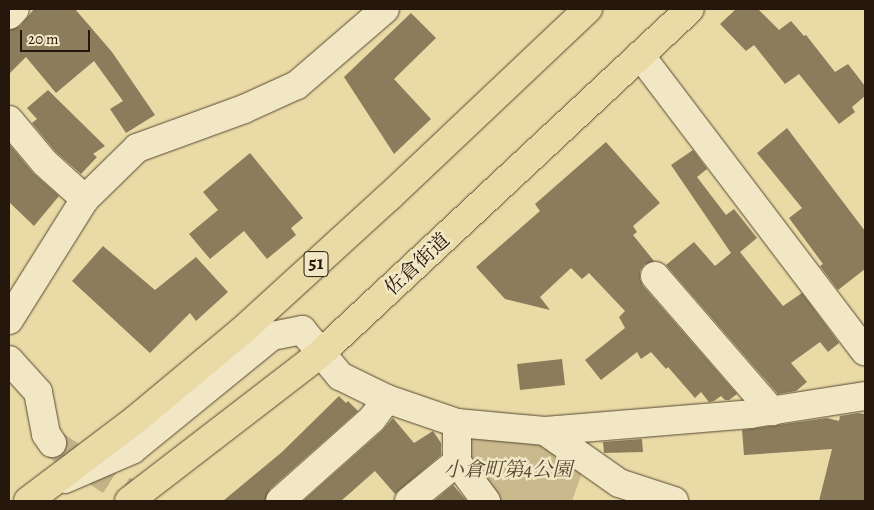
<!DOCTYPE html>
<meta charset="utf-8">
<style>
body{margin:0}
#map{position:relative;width:874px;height:510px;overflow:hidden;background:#eadaa6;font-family:Alegreya,"Noto Serif JP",serif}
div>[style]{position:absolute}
.green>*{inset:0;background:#c9b98c}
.building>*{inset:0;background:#8b7c5c}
.minor-tunnel>*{height:28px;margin-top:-14px;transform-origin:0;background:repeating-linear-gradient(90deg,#c3b387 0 28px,transparent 0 42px)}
.roads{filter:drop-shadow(0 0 1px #564832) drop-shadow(0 0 1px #564832)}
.minor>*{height:28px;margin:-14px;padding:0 14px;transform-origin:14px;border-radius:14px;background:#f1e7c5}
.highway>*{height:28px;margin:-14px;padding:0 14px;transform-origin:14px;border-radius:14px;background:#eadaa6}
span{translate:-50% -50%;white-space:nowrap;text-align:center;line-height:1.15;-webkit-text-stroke:5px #f1e7c5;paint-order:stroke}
.shield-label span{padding:1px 4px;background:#f1e7c5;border:1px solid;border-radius:4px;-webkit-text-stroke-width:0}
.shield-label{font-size:19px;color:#25170b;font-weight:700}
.street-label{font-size:20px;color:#25170b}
.park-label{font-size:20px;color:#564832;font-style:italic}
.frame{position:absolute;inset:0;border:10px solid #25170b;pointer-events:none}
.scale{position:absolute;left:20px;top:30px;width:70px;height:22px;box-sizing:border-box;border:2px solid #25170b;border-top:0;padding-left:6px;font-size:15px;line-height:18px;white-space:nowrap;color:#25170b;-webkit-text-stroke:4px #f1e7c5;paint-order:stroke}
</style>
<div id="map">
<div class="green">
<i style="clip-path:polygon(464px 430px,542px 441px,583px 470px,572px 501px,492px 501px,460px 460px)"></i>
</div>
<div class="building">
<i style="clip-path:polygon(34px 9px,75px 9px,112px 52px,155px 115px,126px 133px,110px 109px,123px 101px,94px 61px,56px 93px,26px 57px,9px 74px,9px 30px,20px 26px)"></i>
<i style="clip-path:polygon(736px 9px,758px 9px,779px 30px,791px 21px,804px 36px,806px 35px,835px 72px,848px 64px,865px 86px,865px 96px,852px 107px,855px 112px,839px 124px,799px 74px,785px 84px,754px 45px,746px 51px,720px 24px)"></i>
<i style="clip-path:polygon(411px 13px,436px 38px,394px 79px,431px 119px,394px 154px,344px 77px)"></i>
<i style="clip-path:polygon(48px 90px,105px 146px,93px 154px,97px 157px,81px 174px,56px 152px,32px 123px,37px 119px,27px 108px)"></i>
<i style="clip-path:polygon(787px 128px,865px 231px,865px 269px,838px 290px,820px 266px,823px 264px,789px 218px,802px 208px,757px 153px)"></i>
<i style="clip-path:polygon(606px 142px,660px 203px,633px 226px,637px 232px,633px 235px,654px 261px,644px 265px,640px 271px,640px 279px,643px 286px,737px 394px,729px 400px,725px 400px,721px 396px,714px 401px,709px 402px,701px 392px,695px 398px,668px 367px,666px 369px,651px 352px,641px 359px,637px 352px,601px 380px,585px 360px,625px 328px,619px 317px,625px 311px,589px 273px,582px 279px,571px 268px,540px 297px,550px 310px,505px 299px,476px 267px,540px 211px,535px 204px)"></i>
<i style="clip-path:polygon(9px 144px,33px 173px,59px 196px,34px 226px,9px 202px)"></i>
<i style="clip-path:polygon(693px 150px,707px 169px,697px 177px,726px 215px,734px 209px,757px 238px,740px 252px,783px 306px,802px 293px,839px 343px,828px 352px,820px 342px,791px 363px,807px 382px,796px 391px,778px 394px,666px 265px,694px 242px,715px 266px,731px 253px,671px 165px)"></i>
<i style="clip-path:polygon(250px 153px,303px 218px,291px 228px,296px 235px,267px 259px,244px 231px,210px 259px,189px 234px,218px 210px,203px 192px)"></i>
<i style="clip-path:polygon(103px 246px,155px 290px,196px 257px,228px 292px,196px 321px,190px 313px,150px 353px,72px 281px)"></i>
<i style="clip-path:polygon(562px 359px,565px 385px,520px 390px,517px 364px)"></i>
<i style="clip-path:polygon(339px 396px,346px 403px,348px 401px,358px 411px,270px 489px,265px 501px,223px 501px,282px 452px)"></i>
<i style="clip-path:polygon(858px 413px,865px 414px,865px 501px,819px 501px,832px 449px,744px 455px,742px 430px,827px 418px,839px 421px,840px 416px)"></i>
<i style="clip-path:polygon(393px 418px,414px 443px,433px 431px,441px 443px,441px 455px,395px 494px,375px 471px,341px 501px,303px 501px,382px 431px)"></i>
<i style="clip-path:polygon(642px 439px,643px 452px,604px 453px,603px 442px)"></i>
<i style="clip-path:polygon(453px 485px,467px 501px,436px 501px,435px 500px)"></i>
</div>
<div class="minor-tunnel">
<i style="left:52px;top:443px;width:106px;rotate:33.1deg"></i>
</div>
<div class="roads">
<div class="minor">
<i style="left:9px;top:15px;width:8px;rotate:-45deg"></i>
<i style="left:640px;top:55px;width:372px;rotate:52.8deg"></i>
<i style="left:9px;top:120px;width:56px;rotate:50.1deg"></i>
<i style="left:45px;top:163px;width:54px;rotate:42deg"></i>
<i style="left:655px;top:276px;width:179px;rotate:49.1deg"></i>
<i style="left:9px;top:320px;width:143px;rotate:-57.9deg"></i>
<i style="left:85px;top:199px;width:73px;rotate:-44.4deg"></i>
<i style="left:137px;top:148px;width:114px;rotate:-20deg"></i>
<i style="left:244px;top:109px;width:58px;rotate:-24.4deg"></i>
<i style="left:297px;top:85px;width:116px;rotate:-40.8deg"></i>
<i style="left:9px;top:360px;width:43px;rotate:47.8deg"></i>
<i style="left:38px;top:392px;width:43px;rotate:79.2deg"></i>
<i style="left:46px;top:434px;width:11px;rotate:56deg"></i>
<i style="left:457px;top:423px;width:39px;rotate:90deg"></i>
<i style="left:457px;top:462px;width:49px;rotate:53.4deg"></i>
<i style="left:545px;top:431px;width:90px;rotate:35.1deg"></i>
<i style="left:619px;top:483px;width:58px;rotate:18.1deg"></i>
<i style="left:65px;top:479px;width:73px;rotate:-23.4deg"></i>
<i style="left:132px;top:450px;width:181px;rotate:-39.2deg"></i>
<i style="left:272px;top:336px;width:31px;rotate:-11deg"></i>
<i style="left:302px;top:330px;width:60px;rotate:50.4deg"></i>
<i style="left:340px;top:376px;width:52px;rotate:26.1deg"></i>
<i style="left:387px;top:399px;width:74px;rotate:18.9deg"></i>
<i style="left:457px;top:423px;width:88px;rotate:5.2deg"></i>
<i style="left:545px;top:431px;width:206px;rotate:-4.7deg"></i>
<i style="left:750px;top:414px;width:116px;rotate:-8.9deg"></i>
<i style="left:280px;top:501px;width:123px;rotate:-41.7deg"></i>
<i style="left:372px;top:419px;width:25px;rotate:-53deg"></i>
<i style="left:409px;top:501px;width:62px;rotate:-39.1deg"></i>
</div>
<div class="highway">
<i style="left:28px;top:501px;width:134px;rotate:-37.1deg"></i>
<i style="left:135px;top:420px;width:139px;rotate:-39.8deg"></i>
<i style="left:242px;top:331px;width:199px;rotate:-42.4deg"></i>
<i style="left:389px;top:197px;width:274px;rotate:-43.4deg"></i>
<i style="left:129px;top:501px;width:242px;rotate:-37.6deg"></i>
<i style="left:321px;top:353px;width:504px;rotate:-42.99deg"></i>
</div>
</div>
<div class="shield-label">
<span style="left:316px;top:264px">51</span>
</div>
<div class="street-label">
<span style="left:417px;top:264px;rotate:-43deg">佐倉街道</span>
</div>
<div class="park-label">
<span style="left:508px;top:469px">小倉町第4公園</span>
</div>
<div class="frame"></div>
<div class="scale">20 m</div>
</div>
